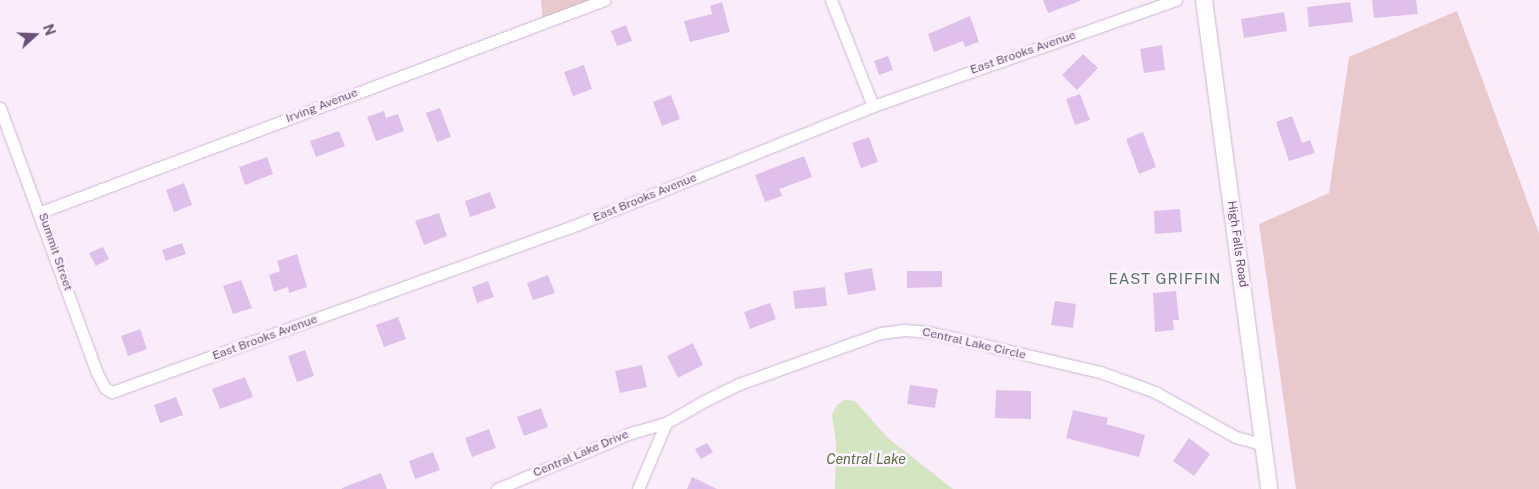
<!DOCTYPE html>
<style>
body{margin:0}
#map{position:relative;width:1539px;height:489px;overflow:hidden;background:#fbecfc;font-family:"Public Sans",sans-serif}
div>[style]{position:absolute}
.green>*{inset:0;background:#e9cacc}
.water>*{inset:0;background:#d3e5c1}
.building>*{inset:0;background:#dfc0ea}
.roads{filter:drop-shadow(0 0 1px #ccb7d3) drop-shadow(0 0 1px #ccb7d3)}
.street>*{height:11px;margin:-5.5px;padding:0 5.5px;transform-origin:5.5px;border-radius:5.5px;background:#fff}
.secondary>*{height:16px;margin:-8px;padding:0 8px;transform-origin:8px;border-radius:8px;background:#fff}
span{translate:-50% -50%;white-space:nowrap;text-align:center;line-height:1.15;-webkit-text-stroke:5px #fdf2fe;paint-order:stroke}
.street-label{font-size:12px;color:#6a5076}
.water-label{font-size:14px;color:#597240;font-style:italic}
.quarter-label{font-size:15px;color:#567676;letter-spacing:1px}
.north{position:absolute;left:10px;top:10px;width:50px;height:50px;-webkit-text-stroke:4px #fdf2fe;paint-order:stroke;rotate:70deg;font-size:14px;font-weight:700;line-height:20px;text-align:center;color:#6a5076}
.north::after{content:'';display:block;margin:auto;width:18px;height:22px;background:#6a5076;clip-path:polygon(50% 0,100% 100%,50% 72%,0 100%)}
</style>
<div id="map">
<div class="green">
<i style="clip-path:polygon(541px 0,604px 0,543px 23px)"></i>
<i style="clip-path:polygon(1457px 11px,1539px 233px,1539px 489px,1296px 489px,1259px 224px,1329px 193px,1349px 57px)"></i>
</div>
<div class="water">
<i style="clip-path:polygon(845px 400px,855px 401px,888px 438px,953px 489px,835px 489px,836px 443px,832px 414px,837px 405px)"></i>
</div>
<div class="building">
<i style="clip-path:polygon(1043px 0,1080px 0,1080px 1px,1048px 13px)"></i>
<i style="clip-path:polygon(1372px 0,1416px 0,1418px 14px,1374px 18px)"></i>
<i style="clip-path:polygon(722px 2px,730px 32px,690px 42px,684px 21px,712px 14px,710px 6px)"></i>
<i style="clip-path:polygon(1350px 2px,1353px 22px,1309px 27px,1307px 7px)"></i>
<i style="clip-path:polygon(1284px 12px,1287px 31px,1244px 38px,1241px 19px)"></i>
<i style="clip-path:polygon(970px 16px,979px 42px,965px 47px,963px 41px,934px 52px,928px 34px)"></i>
<i style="clip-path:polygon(626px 25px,632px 41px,617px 46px,611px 31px)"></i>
<i style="clip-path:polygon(1162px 45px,1165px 70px,1144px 73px,1140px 49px)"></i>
<i style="clip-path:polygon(1083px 54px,1098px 68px,1077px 90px,1062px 75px)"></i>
<i style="clip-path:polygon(888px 56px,893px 70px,879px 75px,874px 61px)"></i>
<i style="clip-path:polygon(584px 65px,592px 89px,573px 96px,564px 72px)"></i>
<i style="clip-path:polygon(1080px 94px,1090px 120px,1075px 125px,1066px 99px)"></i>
<i style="clip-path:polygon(671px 95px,680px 119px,662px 126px,653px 102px)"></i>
<i style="clip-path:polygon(440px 108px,451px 137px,437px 142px,426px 113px)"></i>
<i style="clip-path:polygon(384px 111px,386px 118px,398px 114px,404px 131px,376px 141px,367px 117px)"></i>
<i style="clip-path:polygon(1292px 116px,1302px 143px,1310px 140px,1315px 153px,1289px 161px,1276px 122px)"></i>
<i style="clip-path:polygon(339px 131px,345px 146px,316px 157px,310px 141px)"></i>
<i style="clip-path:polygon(1143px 132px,1156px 167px,1139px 174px,1126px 139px)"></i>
<i style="clip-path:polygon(869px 137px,878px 162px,861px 168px,852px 143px)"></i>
<i style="clip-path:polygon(804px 156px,812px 177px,779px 189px,782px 196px,765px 202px,755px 175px)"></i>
<i style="clip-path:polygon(267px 157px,273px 174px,245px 185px,239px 167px)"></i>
<i style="clip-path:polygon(184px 183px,192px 205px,174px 212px,166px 190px)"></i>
<i style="clip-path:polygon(490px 192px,496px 208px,470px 217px,465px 201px)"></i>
<i style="clip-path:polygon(1180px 209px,1182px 232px,1155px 234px,1154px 211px)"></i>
<i style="clip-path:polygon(439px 213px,447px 236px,424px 245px,415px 221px)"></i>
<i style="clip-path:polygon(182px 243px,186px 254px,166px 261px,162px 250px)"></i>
<i style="clip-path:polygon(103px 247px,109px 259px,96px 266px,89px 253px)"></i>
<i style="clip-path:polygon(297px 254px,307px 287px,289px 293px,288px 287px,274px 292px,269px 275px,280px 271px,277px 261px)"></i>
<i style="clip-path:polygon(872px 268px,876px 290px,848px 295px,844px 273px)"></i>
<i style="clip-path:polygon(907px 271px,942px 271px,942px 287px,907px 288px)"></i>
<i style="clip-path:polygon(548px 275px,555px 293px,533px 300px,527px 283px)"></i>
<i style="clip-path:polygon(241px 280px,252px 308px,233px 314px,223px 286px)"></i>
<i style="clip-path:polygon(488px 281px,494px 297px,477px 303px,472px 287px)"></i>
<i style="clip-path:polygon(825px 287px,827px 306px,795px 309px,793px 291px)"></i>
<i style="clip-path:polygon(1176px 291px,1179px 320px,1173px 320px,1174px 330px,1155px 332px,1153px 293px)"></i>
<i style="clip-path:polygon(1055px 301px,1076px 304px,1073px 328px,1051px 325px)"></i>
<i style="clip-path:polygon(770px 303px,776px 319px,750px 329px,744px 312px)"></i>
<i style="clip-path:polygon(398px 317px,406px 339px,384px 347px,376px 325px)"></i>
<i style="clip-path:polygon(140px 329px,147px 349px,128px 356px,121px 336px)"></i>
<i style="clip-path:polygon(693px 343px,703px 365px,678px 378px,667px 356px)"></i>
<i style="clip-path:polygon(305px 350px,314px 376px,297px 382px,288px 356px)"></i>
<i style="clip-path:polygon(642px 365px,647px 387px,620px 393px,615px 371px)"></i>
<i style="clip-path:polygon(245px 377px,253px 397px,220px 409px,212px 389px)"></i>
<i style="clip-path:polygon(910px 385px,938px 389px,935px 408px,907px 404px)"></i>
<i style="clip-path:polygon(996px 390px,1031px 391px,1031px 419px,995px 418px)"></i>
<i style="clip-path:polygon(176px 397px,183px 415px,160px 423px,154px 405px)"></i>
<i style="clip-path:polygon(541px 408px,548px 427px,524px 436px,517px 417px)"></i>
<i style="clip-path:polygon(1073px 410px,1108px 418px,1106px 424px,1145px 435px,1139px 457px,1066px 438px)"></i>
<i style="clip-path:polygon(489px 429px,496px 448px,472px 457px,465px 438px)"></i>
<i style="clip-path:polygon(1189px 438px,1210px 454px,1194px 476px,1173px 461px)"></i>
<i style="clip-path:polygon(707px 443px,713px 452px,701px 459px,695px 449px)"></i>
<i style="clip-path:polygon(433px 452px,440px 470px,415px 479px,409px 461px)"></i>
<i style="clip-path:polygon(381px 473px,387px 489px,342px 489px,342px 488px)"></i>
<i style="clip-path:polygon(692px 477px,717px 489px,687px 489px)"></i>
</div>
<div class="roads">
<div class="street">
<i style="left:831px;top:0;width:114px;rotate:68.4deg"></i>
<i style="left:0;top:108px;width:282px;rotate:69.9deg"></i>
<i style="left:97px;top:373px;width:17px;rotate:62deg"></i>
<i style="left:105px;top:388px;width:8px;rotate:30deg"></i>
<i style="left:112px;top:392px;width:488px;rotate:-19.8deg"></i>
<i style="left:571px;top:227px;width:325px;rotate:-21.8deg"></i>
<i style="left:873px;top:106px;width:321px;rotate:-19.3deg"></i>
<i style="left:41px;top:212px;width:602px;rotate:-20.63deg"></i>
<i style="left:497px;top:489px;width:145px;rotate:-22.7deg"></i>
<i style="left:631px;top:433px;width:36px;rotate:-16deg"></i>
<i style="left:638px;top:489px;width:72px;rotate:-67deg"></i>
<i style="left:666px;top:423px;width:39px;rotate:-30deg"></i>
<i style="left:700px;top:403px;width:43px;rotate:-26deg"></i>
<i style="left:739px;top:384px;width:151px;rotate:-19.8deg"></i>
<i style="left:881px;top:333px;width:24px;rotate:-7deg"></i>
<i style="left:905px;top:330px;width:24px;rotate:5deg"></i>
<i style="left:929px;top:332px;width:176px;rotate:13.2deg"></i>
<i style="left:1100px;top:372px;width:59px;rotate:20deg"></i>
<i style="left:1155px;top:392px;width:93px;rotate:29.1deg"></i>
<i style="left:1236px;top:437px;width:29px;rotate:16deg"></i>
</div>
<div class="secondary">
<i style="left:1204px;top:0;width:493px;rotate:82.4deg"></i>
</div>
</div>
<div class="street-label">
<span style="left:1023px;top:53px;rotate:-19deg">East Brooks Avenue</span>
<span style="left:322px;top:106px;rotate:-21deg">Irving Avenue</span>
<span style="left:645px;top:198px;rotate:-22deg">East Brooks Avenue</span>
<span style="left:1237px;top:244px;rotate:82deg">High Falls Road</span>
<span style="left:55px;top:252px;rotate:71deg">Summit Street</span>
<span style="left:265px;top:338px;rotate:-20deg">East Brooks Avenue</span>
<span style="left:974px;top:344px;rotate:13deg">Central Lake Circle</span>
<span style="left:581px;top:454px;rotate:-23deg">Central Lake Drive</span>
</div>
<div class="water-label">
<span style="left:866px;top:459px">Central Lake</span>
</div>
<div class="quarter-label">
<span style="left:1165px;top:279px">EAST GRIFFIN</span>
</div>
<div class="north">N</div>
</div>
